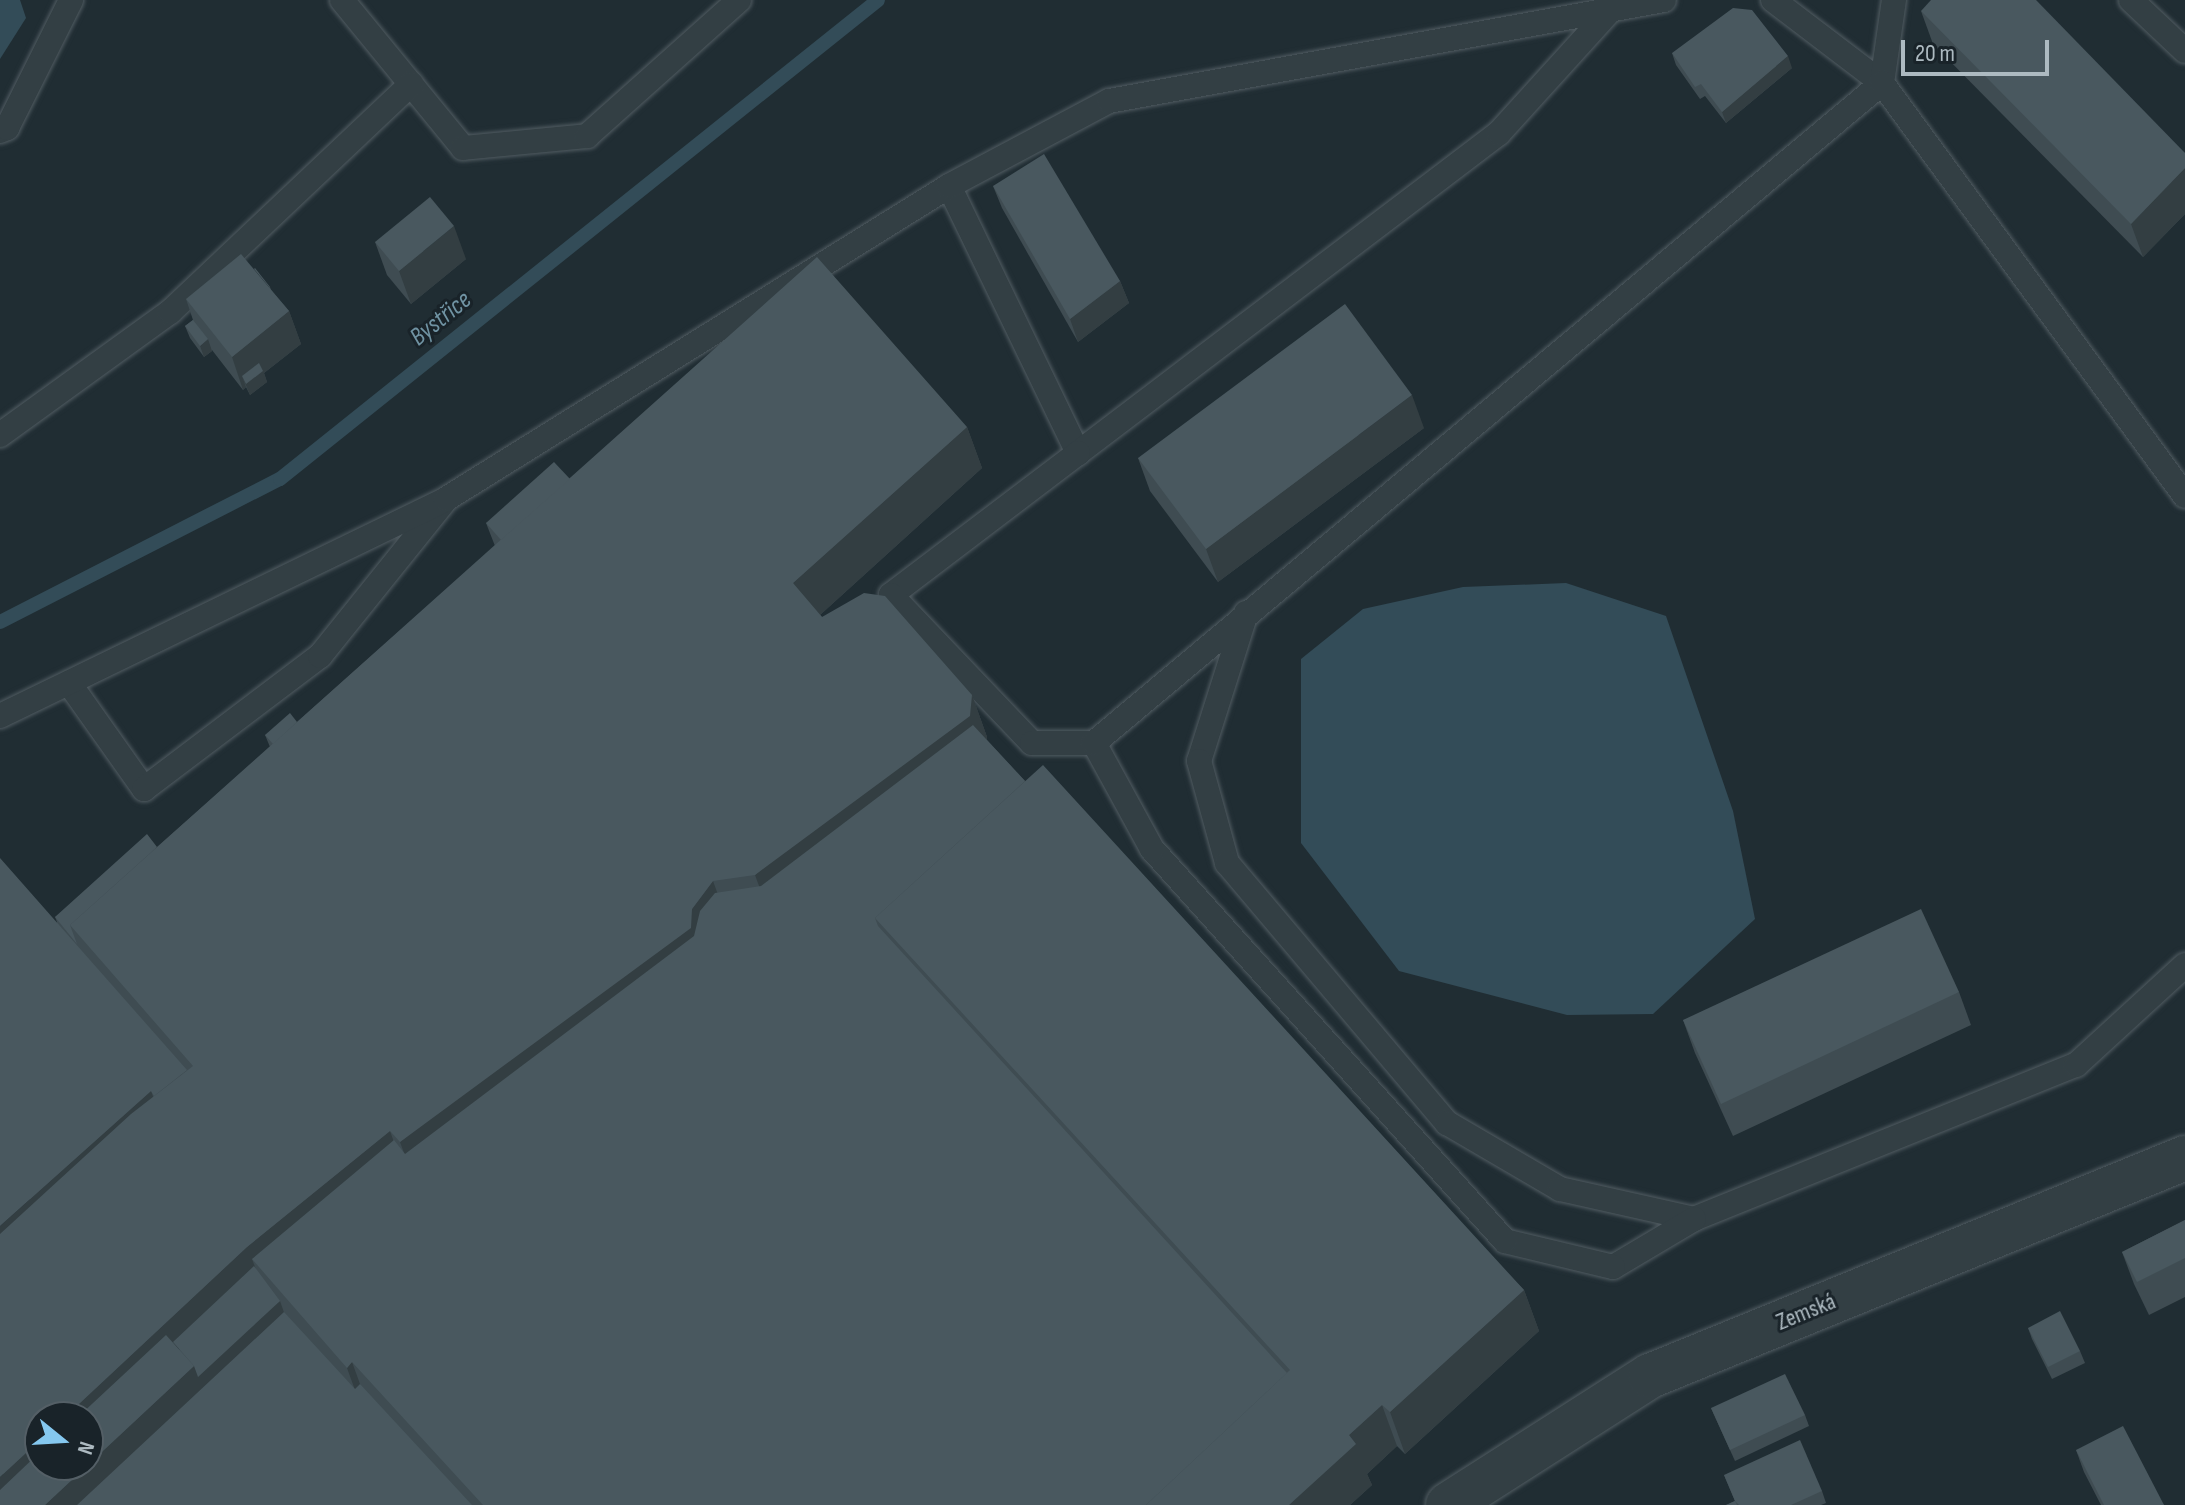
<!DOCTYPE html>
<meta charset="utf-8">
<style>
body{margin:0}
#map{position:relative;width:2185px;height:1505px;overflow:hidden;background:#202d33;font-family:"Sofia Sans Condensed",sans-serif}
div>[style]{position:absolute}
.water>*{inset:0;background:#334c58}
.stream>*{height:14px;margin:-7px;padding:0 7px;transform-origin:7px;border-radius:7px;background:#334c58}
.roads{filter:drop-shadow(0 0 2px #515c62) drop-shadow(0 0 2px #515c62)}
.service>*{height:24px;margin:-12px;padding:0 12px;transform-origin:12px;border-radius:12px;background:#333f44}
.minor>*{height:44px;margin:-22px;padding:0 22px;transform-origin:22px;border-radius:22px;background:#333f44}
.wall>*{inset:0;background:#3f4c52}
.shaded-wall>*{inset:0;background:#333e42}
.building>*{inset:0;background:#49585f}
span{translate:-50% -50%;white-space:nowrap;text-align:center;line-height:1.15;-webkit-text-stroke:6px #192329;paint-order:stroke}
.street-label{font-size:24px;color:#adbac1}
.water-label{font-size:26px;color:#7093a3;font-style:italic}
.north{position:absolute;left:24px;top:1401px;width:80px;height:80px;box-sizing:border-box;background:#192329;border:2px solid #545f66;border-radius:50%;rotate:108deg;font-size:22px;font-weight:700;line-height:32px;text-align:center;color:#adbac1}
.north::after{content:'';display:block;margin:auto;width:28px;height:36px;background:#85c8ef;clip-path:polygon(50% 0,100% 100%,50% 72%,0 100%)}
.scale{position:absolute;left:1901px;top:40px;width:148px;height:36px;box-sizing:border-box;border:4px solid #adbac1;border-top:0;padding-left:10px;font-size:24px;line-height:28px;white-space:nowrap;color:#adbac1;-webkit-text-stroke:6px #192329;paint-order:stroke}
</style>
<div id="map">
<div class="water">
<i style="clip-path:polygon(0 0,20px 0,26px 18px,0 59px)"></i>
<i style="clip-path:polygon(1566px 583px,1666px 616px,1733px 811px,1755px 919px,1653px 1014px,1567px 1015px,1399px 971px,1301px 843px,1301px 659px,1363px 609px,1463px 587px)"></i>
</div>
<div class="stream">
<i style="left:0;top:622px;width:314px;rotate:-27.1deg"></i>
<i style="left:280px;top:479px;width:766px;rotate:-38.69deg"></i>
</div>
<div class="roads">
<div class="service">
<i style="left:342px;top:0;width:191px;rotate:50.7deg"></i>
<i style="left:463px;top:148px;width:125px;rotate:-5.5deg"></i>
<i style="left:587px;top:136px;width:204px;rotate:-41.8deg"></i>
<i style="left:1773px;top:0;width:137px;rotate:37.3deg"></i>
<i style="left:2131px;top:0;width:74px;rotate:43.4deg"></i>
<i style="left:1882px;top:83px;width:84px;rotate:-81.8deg"></i>
<i style="left:0;top:131px;width:8px;rotate:-23deg"></i>
<i style="left:7px;top:128px;width:143px;rotate:-63.4deg"></i>
<i style="left:949px;top:186px;width:297px;rotate:64.2deg"></i>
<i style="left:1078px;top:453px;width:529px;rotate:-37.24deg"></i>
<i style="left:1499px;top:133px;width:161px;rotate:-47.8deg"></i>
<i style="left:0;top:435px;width:210px;rotate:-35.9deg"></i>
<i style="left:170px;top:312px;width:332px;rotate:-43.4deg"></i>
<i style="left:1078px;top:453px;width:235px;rotate:142.8deg"></i>
<i style="left:891px;top:595px;width:204px;rotate:46.4deg"></i>
<i style="left:1032px;top:743px;width:62px"></i>
<i style="left:1246px;top:613px;width:155px;rotate:107.6deg"></i>
<i style="left:1199px;top:761px;width:106px;rotate:74.6deg"></i>
<i style="left:1227px;top:863px;width:341px;rotate:49.8deg"></i>
<i style="left:1447px;top:1123px;width:131px;rotate:30.3deg"></i>
<i style="left:1560px;top:1189px;width:137px;rotate:12.6deg"></i>
<i style="left:1694px;top:1219px;width:412px;rotate:-22deg"></i>
<i style="left:2076px;top:1065px;width:148px;rotate:-42.5deg"></i>
<i style="left:69px;top:683px;width:130px;rotate:54.7deg"></i>
<i style="left:144px;top:789px;width:221px;rotate:-37.1deg"></i>
<i style="left:320px;top:656px;width:195px;rotate:-51.2deg"></i>
<i style="left:0;top:716px;width:496px;rotate:-25.9deg"></i>
<i style="left:446px;top:499px;width:592px;rotate:-31.89deg"></i>
<i style="left:949px;top:186px;width:181px;rotate:-28deg"></i>
<i style="left:1109px;top:101px;width:564px;rotate:-10.31deg"></i>
<i style="left:1694px;top:1219px;width:94px;rotate:149.3deg"></i>
<i style="left:1613px;top:1267px;width:111px;rotate:-166.5deg"></i>
<i style="left:1505px;top:1241px;width:528px;rotate:-132deg"></i>
<i style="left:1152px;top:849px;width:121px;rotate:-118.7deg"></i>
<i style="left:1094px;top:743px;width:1028px;rotate:-39.95deg"></i>
<i style="left:1882px;top:83px;width:512px;rotate:53.73deg"></i>
</div>
<div class="minor">
<i style="left:1448px;top:1505px;width:240px;rotate:-32.6deg"></i>
<i style="left:1650px;top:1376px;width:578px;rotate:-22.17deg"></i>
</div>
</div>
<div class="wall">
<i style="clip-path:polygon(1921px 11px,2185px 153px,2185px 214px,2143px 257px,1933px 44px)"></i>
<i style="clip-path:polygon(1672px 53px,1792px 68px,1726px 123px,1705px 96px,1700px 99px,1676px 65px)"></i>
<i style="clip-path:polygon(993px 186px,1120px 281px,1129px 303px,1078px 342px,1002px 208px)"></i>
<i style="clip-path:polygon(375px 242px,466px 259px,411px 304px,387px 275px)"></i>
<i style="clip-path:polygon(270px 287px,271px 290px,289px 311px,301px 344px,264px 373px,267px 382px,250px 395px,246px 387px,243px 390px,212px 350px,212px 351px,204px 357px,190px 338px,185px 326px,193px 320px,186px 299px)"></i>
<i style="clip-path:polygon(967px 427px,982px 468px,820px 615px,822px 617px,972px 695px,987px 737px,987px 740px,1025px 781px,1524px 1290px,1539px 1331px,1405px 1454px,1397px 1446px,1367px 1474px,1372px 1485px,1350px 1505px,0 1505px,57px 922px,55px 917px,157px 847px,270px 747px,265px 735px,297px 722px,495px 546px,486px 523px,570px 479px)"></i>
<i style="clip-path:polygon(1424px 428px,1218px 582px,1150px 491px,1138px 458px)"></i>
<i style="clip-path:polygon(1959px 992px,1971px 1025px,1733px 1136px,1695px 1053px,1683px 1020px)"></i>
<i style="clip-path:polygon(2185px 1220px,2185px 1297px,2149px 1315px,2134px 1284px,2122px 1252px)"></i>
<i style="clip-path:polygon(2028px 1328px,2080px 1351px,2085px 1363px,2052px 1379px,2032px 1339px)"></i>
<i style="clip-path:polygon(1711px 1408px,1805px 1415px,1809px 1426px,1735px 1461px)"></i>
<i style="clip-path:polygon(2076px 1450px,2164px 1505px,2101px 1505px,2084px 1472px)"></i>
<i style="clip-path:polygon(1724px 1475px,1822px 1491px,1826px 1503px,1821px 1505px,1726px 1505px,1735px 1501px)"></i>
</div>
<div class="shaded-wall">
<i style="clip-path:polygon(1788px 56px,1792px 68px,1726px 123px,1722px 112px)"></i>
<i style="clip-path:polygon(2185px 168px,2185px 214px,2143px 257px,2131px 224px)"></i>
<i style="clip-path:polygon(454px 226px,466px 259px,411px 304px,399px 271px)"></i>
<i style="clip-path:polygon(1120px 281px,1129px 303px,1078px 342px,1070px 319px)"></i>
<i style="clip-path:polygon(289px 311px,301px 344px,264px 373px,267px 382px,250px 395px,242px 376px,246px 387px,243px 390px,232px 357px)"></i>
<i style="clip-path:polygon(208px 339px,212px 351px,204px 357px,200px 346px)"></i>
<i style="clip-path:polygon(1412px 395px,1424px 428px,1218px 582px,1206px 549px)"></i>
<i style="clip-path:polygon(967px 427px,982px 468px,809px 625px,793px 583px)"></i>
<i style="clip-path:polygon(972px 695px,987px 737px,985px 758px,770px 916px,755px 875px)"></i>
<i style="clip-path:polygon(713px 881px,728px 922px,415px 1183px,400px 1142px,692px 909px)"></i>
<i style="clip-path:polygon(151px 1091px,163px 1124px,0 1269px,0 1226px)"></i>
<i style="clip-path:polygon(390px 1131px,405px 1173px,252px 1259px,263px 1288px,88px 1417px,65px 1417px,247px 1247px)"></i>
<i style="clip-path:polygon(1524px 1290px,1539px 1331px,1405px 1454px,1390px 1412px)"></i>
<i style="clip-path:polygon(280px 1301px,288px 1324px,92px 1505px,45px 1505px,194px 1366px)"></i>
<i style="clip-path:polygon(352px 1362px,364px 1395px,359px 1401px,347px 1368px)"></i>
<i style="clip-path:polygon(1382px 1405px,1397px 1446px,1367px 1474px,1372px 1485px,1350px 1505px,1289px 1505px,1349px 1435px)"></i>
<i style="clip-path:polygon(40px 1440px,40px 1465px,0 1505px,0 1477px)"></i>
</div>
<div class="building">
<i style="clip-path:polygon(1931px 0,2036px 0,2185px 153px,2185px 168px,2131px 224px,1921px 11px)"></i>
<i style="clip-path:polygon(1733px 8px,1752px 10px,1788px 56px,1722px 112px,1701px 84px,1695px 87px,1672px 53px)"></i>
<i style="clip-path:polygon(1044px 154px,1120px 281px,1070px 319px,993px 186px)"></i>
<i style="clip-path:polygon(430px 197px,454px 226px,399px 271px,375px 242px)"></i>
<i style="clip-path:polygon(241px 254px,289px 311px,232px 357px,186px 299px)"></i>
<i style="clip-path:polygon(817px 257px,967px 427px,793px 583px,822px 617px,864px 593px,885px 596px,972px 695px,970px 716px,755px 875px,713px 881px,692px 909px,691px 928px,400px 1142px,390px 1131px,247px 1247px,65px 1417px,40px 1417px,40px 1440px,0 1477px,0 1234px,131px 1114px,193px 1066px,70px 925px)"></i>
<i style="clip-path:polygon(255px 268px,270px 287px,269px 287px,254px 269px)"></i>
<i style="clip-path:polygon(1345px 304px,1412px 395px,1206px 549px,1138px 458px)"></i>
<i style="clip-path:polygon(193px 320px,208px 339px,200px 346px,185px 326px)"></i>
<i style="clip-path:polygon(259px 363px,263px 371px,246px 384px,242px 376px)"></i>
<i style="clip-path:polygon(554px 462px,570px 479px,501px 540px,486px 523px)"></i>
<i style="clip-path:polygon(290px 713px,297px 722px,273px 744px,265px 735px)"></i>
<i style="clip-path:polygon(973px 725px,1025px 781px,875px 918px,878px 926px,1287px 1373px,1146px 1505px,483px 1505px,352px 1362px,347px 1368px,252px 1259px,394px 1140px,405px 1154px,694px 936px,700px 911px,715px 893px,761px 886px)"></i>
<i style="clip-path:polygon(1043px 765px,1524px 1290px,1390px 1412px,1382px 1405px,1349px 1435px,1356px 1444px,1289px 1505px,1146px 1505px,1290px 1370px,875px 918px)"></i>
<i style="clip-path:polygon(147px 834px,157px 847px,70px 925px,77px 944px,55px 917px)"></i>
<i style="clip-path:polygon(0 858px,187px 1070px,154px 1096px,151px 1091px,0 1226px)"></i>
<i style="clip-path:polygon(1921px 909px,1959px 992px,1721px 1104px,1683px 1020px)"></i>
<i style="clip-path:polygon(2185px 1220px,2185px 1258px,2137px 1282px,2122px 1252px)"></i>
<i style="clip-path:polygon(254px 1266px,280px 1301px,198px 1377px,194px 1366px,173px 1342px)"></i>
<i style="clip-path:polygon(2060px 1311px,2080px 1351px,2048px 1367px,2028px 1328px)"></i>
<i style="clip-path:polygon(284px 1312px,355px 1389px,360px 1384px,472px 1505px,77px 1505px)"></i>
<i style="clip-path:polygon(166px 1335px,194px 1366px,45px 1505px,0 1505px,0 1490px,40px 1452px,40px 1465px,88px 1465px,88px 1417px,78px 1417px)"></i>
<i style="clip-path:polygon(1785px 1374px,1805px 1415px,1730px 1450px,1711px 1408px)"></i>
<i style="clip-path:polygon(2123px 1426px,2164px 1505px,2104px 1505px,2076px 1450px)"></i>
<i style="clip-path:polygon(1800px 1440px,1822px 1491px,1791px 1505px,1739px 1505px,1735px 1501px,1724px 1475px)"></i>
<i style="clip-path:polygon(1735px 1501px,1737px 1505px,1726px 1505px)"></i>
</div>
<div class="street-label">
<span style="left:1806px;top:1312px;rotate:-22deg">Zemská</span>
</div>
<div class="water-label">
<span style="left:441px;top:319px;rotate:-39deg">Bystřice</span>
</div>
<div class="north">N</div>
<div class="scale">20 m</div>
</div>
